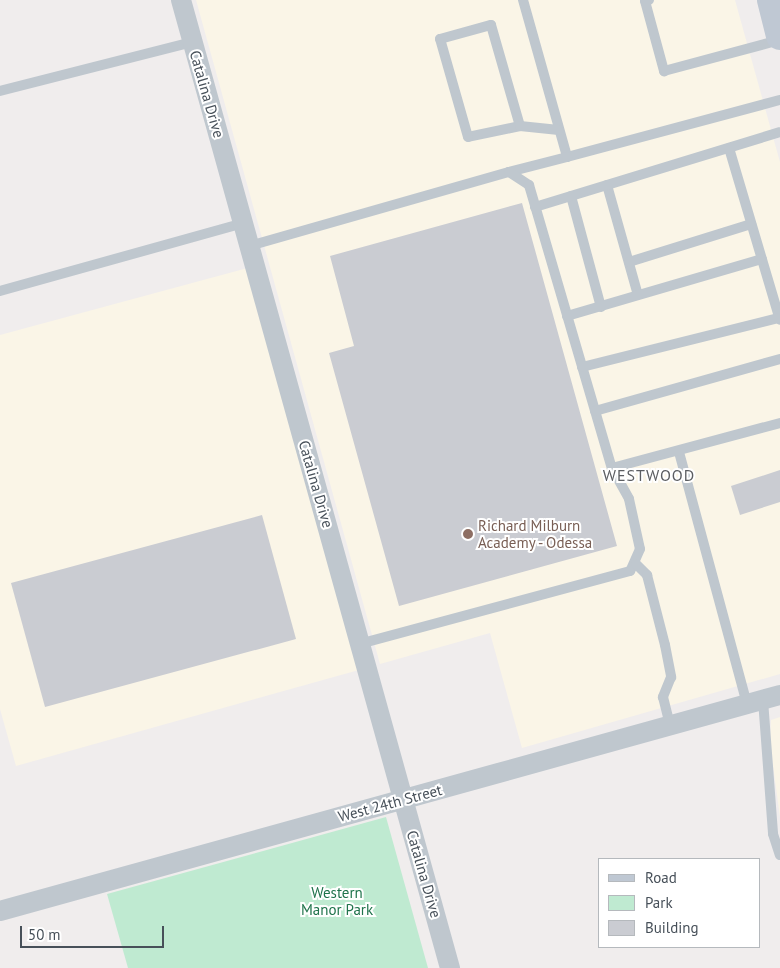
<!DOCTYPE html>
<style>
body{margin:0}
#map{position:relative;width:780px;height:968px;overflow:hidden;background:#f0eded;font-family:"PT Sans",sans-serif}
div>[style]{position:absolute}
.commercial>*{inset:0;background:#faf5e7}
.green>*{inset:0;background:#bfead1}
.building>*{inset:0;background:#caccd2}
.service>*{height:10px;margin:-5px;padding:0 5px;transform-origin:5px;border-radius:5px;background:#bfc7ce}
.minor>*{height:20px;margin:-10px;padding:0 10px;transform-origin:10px;border-radius:10px;background:#bfc7ce}
.secondary>*{height:28px;margin:-14px;padding:0 14px;transform-origin:14px;border-radius:14px;background:#bfc8d3}
.dots>*{width:14px;height:14px;translate:-50% -50%;box-sizing:border-box;border:2px solid #fff;border-radius:50%}
span{translate:-50% -50%;white-space:nowrap;text-align:center;line-height:1.15;-webkit-text-stroke:4px #fff;paint-order:stroke}
.street-label{font-size:15px;color:#475059}
.education-label{font-size:15px;color:#785e54}
.left{translate:0 -50%;text-align:left}
.park-label{font-size:15px;color:#1f734b}
.neighbourhood-label{font-size:16px;color:#5b5d61;letter-spacing:1px}
.legend{position:absolute;left:598px;top:858px;width:162px;height:90px;box-sizing:border-box;background:#fff;border:1px solid #b5b9bd;margin:0;padding:6px 9px;list-style:none;font-size:15px;color:#475059}
.legend li{display:flex;align-items:center;gap:10px;height:25px}
.legend b{width:25px;border:1px solid #b5b9bd}
.scale{position:absolute;left:20px;top:926px;width:144px;height:22px;box-sizing:border-box;border:2px solid #475059;border-top:0;padding-left:6px;font-size:15px;line-height:18px;white-space:nowrap;color:#475059;-webkit-text-stroke:4px #fff;paint-order:stroke}
</style>
<div id="map">
<div class="commercial">
<i style="clip-path:polygon(196px 0,735px 0,780px 162px,780px 674px,522px 748px,490px 633px,380px 664px)"></i>
<i style="clip-path:polygon(255px 266px,366px 668px,16px 766px,0 709px,0 335px)"></i>
<i style="clip-path:polygon(780px 717px,780px 817px,770px 743px,771px 720px)"></i>
</div>
<div class="green">
<i style="clip-path:polygon(386px 817px,428px 968px,128px 968px,107px 894px)"></i>
</div>
<div class="building">
<i style="clip-path:polygon(522px 203px,617px 546px,399px 606px,329px 353px,354px 346px,330px 256px)"></i>
<i style="clip-path:polygon(780px 470px,780px 502px,740px 515px,731px 486px)"></i>
<i style="clip-path:polygon(262px 515px,296px 639px,45px 707px,11px 583px)"></i>
</div>
<div class="service">
<i style="left:523px;top:0;width:163px;rotate:74.3deg"></i>
<i style="left:567px;top:157px;width:220px;rotate:-15deg"></i>
<i style="left:649px;top:0;width:4px;rotate:166deg"></i>
<i style="left:645px;top:1px;width:73px;rotate:74.8deg"></i>
<i style="left:664px;top:71px;width:120px;rotate:-15deg"></i>
<i style="left:0;top:91px;width:198px;rotate:-14.3deg"></i>
<i style="left:520px;top:126px;width:53px;rotate:168.1deg"></i>
<i style="left:468px;top:137px;width:102px;rotate:-105.9deg"></i>
<i style="left:440px;top:39px;width:53px;rotate:-15.4deg"></i>
<i style="left:491px;top:25px;width:105px;rotate:74deg"></i>
<i style="left:520px;top:126px;width:39px;rotate:6deg"></i>
<i style="left:729px;top:148px;width:179px;rotate:73.5deg"></i>
<i style="left:509px;top:172px;width:60px;rotate:-14.5deg"></i>
<i style="left:607px;top:185px;width:114px;rotate:74.3deg"></i>
<i style="left:571px;top:196px;width:115px;rotate:74.9deg"></i>
<i style="left:535px;top:207px;width:256px;rotate:-17deg"></i>
<i style="left:249px;top:246px;width:270px;rotate:-15.9deg"></i>
<i style="left:509px;top:172px;width:24px;rotate:33deg"></i>
<i style="left:529px;top:185px;width:295px;rotate:73.7deg"></i>
<i style="left:612px;top:468px;width:35px;rotate:61deg"></i>
<i style="left:629px;top:499px;width:51px;rotate:77.6deg"></i>
<i style="left:640px;top:549px;width:24px;rotate:114deg"></i>
<i style="left:630px;top:571px;width:280px;rotate:164.9deg"></i>
<i style="left:629px;top:262px;width:128px;rotate:-17.3deg"></i>
<i style="left:0;top:291px;width:252px;rotate:-15.6deg"></i>
<i style="left:567px;top:316px;width:203px;rotate:-16.3deg"></i>
<i style="left:582px;top:367px;width:203px;rotate:-14deg"></i>
<i style="left:595px;top:411px;width:192px;rotate:-15.7deg"></i>
<i style="left:679px;top:452px;width:261px;rotate:74.9deg"></i>
<i style="left:612px;top:468px;width:174px;rotate:-15deg"></i>
<i style="left:636px;top:564px;width:16px;rotate:45deg"></i>
<i style="left:647px;top:575px;width:72px;rotate:75.6deg"></i>
<i style="left:665px;top:645px;width:33px;rotate:79deg"></i>
<i style="left:671px;top:677px;width:22px;rotate:112deg"></i>
<i style="left:663px;top:697px;width:30px;rotate:76deg"></i>
<i style="left:763px;top:700px;width:134px;rotate:85.7deg"></i>
<i style="left:773px;top:834px;width:22px;rotate:72deg"></i>
</div>
<div class="minor">
<i style="left:181px;top:0;width:1005px;rotate:74.47deg"></i>
<i style="left:0;top:911px;width:809px;rotate:-15.48deg"></i>
</div>
<div class="secondary">
<i style="left:771px;top:0;width:37px;rotate:76deg"></i>
</div>
<div class="dots">
<i style="left:468px;top:534px;background:#8d6e63"></i>
</div>
<div class="street-label">
<span style="left:207px;top:94px;rotate:74deg">Catalina Drive</span>
<span style="left:316px;top:484px;rotate:74deg">Catalina Drive</span>
<span style="left:390px;top:803px;rotate:-15deg">West 24th Street</span>
<span style="left:424px;top:874px;rotate:74deg">Catalina Drive</span>
</div>
<div class="education-label">
<span class="left" style="left:478px;top:534px">Richard Milburn<br>Academy - Odessa</span>
</div>
<div class="park-label">
<span style="left:337px;top:901px">Western<br>Manor Park</span>
</div>
<div class="neighbourhood-label">
<span style="left:649px;top:475px">WESTWOOD</span>
</div>
<ul class="legend">
<li><b style="height:6px;background:#bfc8d3"></b>Road</li>
<li><b style="height:14px;background:#bfead1"></b>Park</li>
<li><b style="height:14px;background:#caccd2"></b>Building</li>
</ul>
<div class="scale">50 m</div>
</div>
